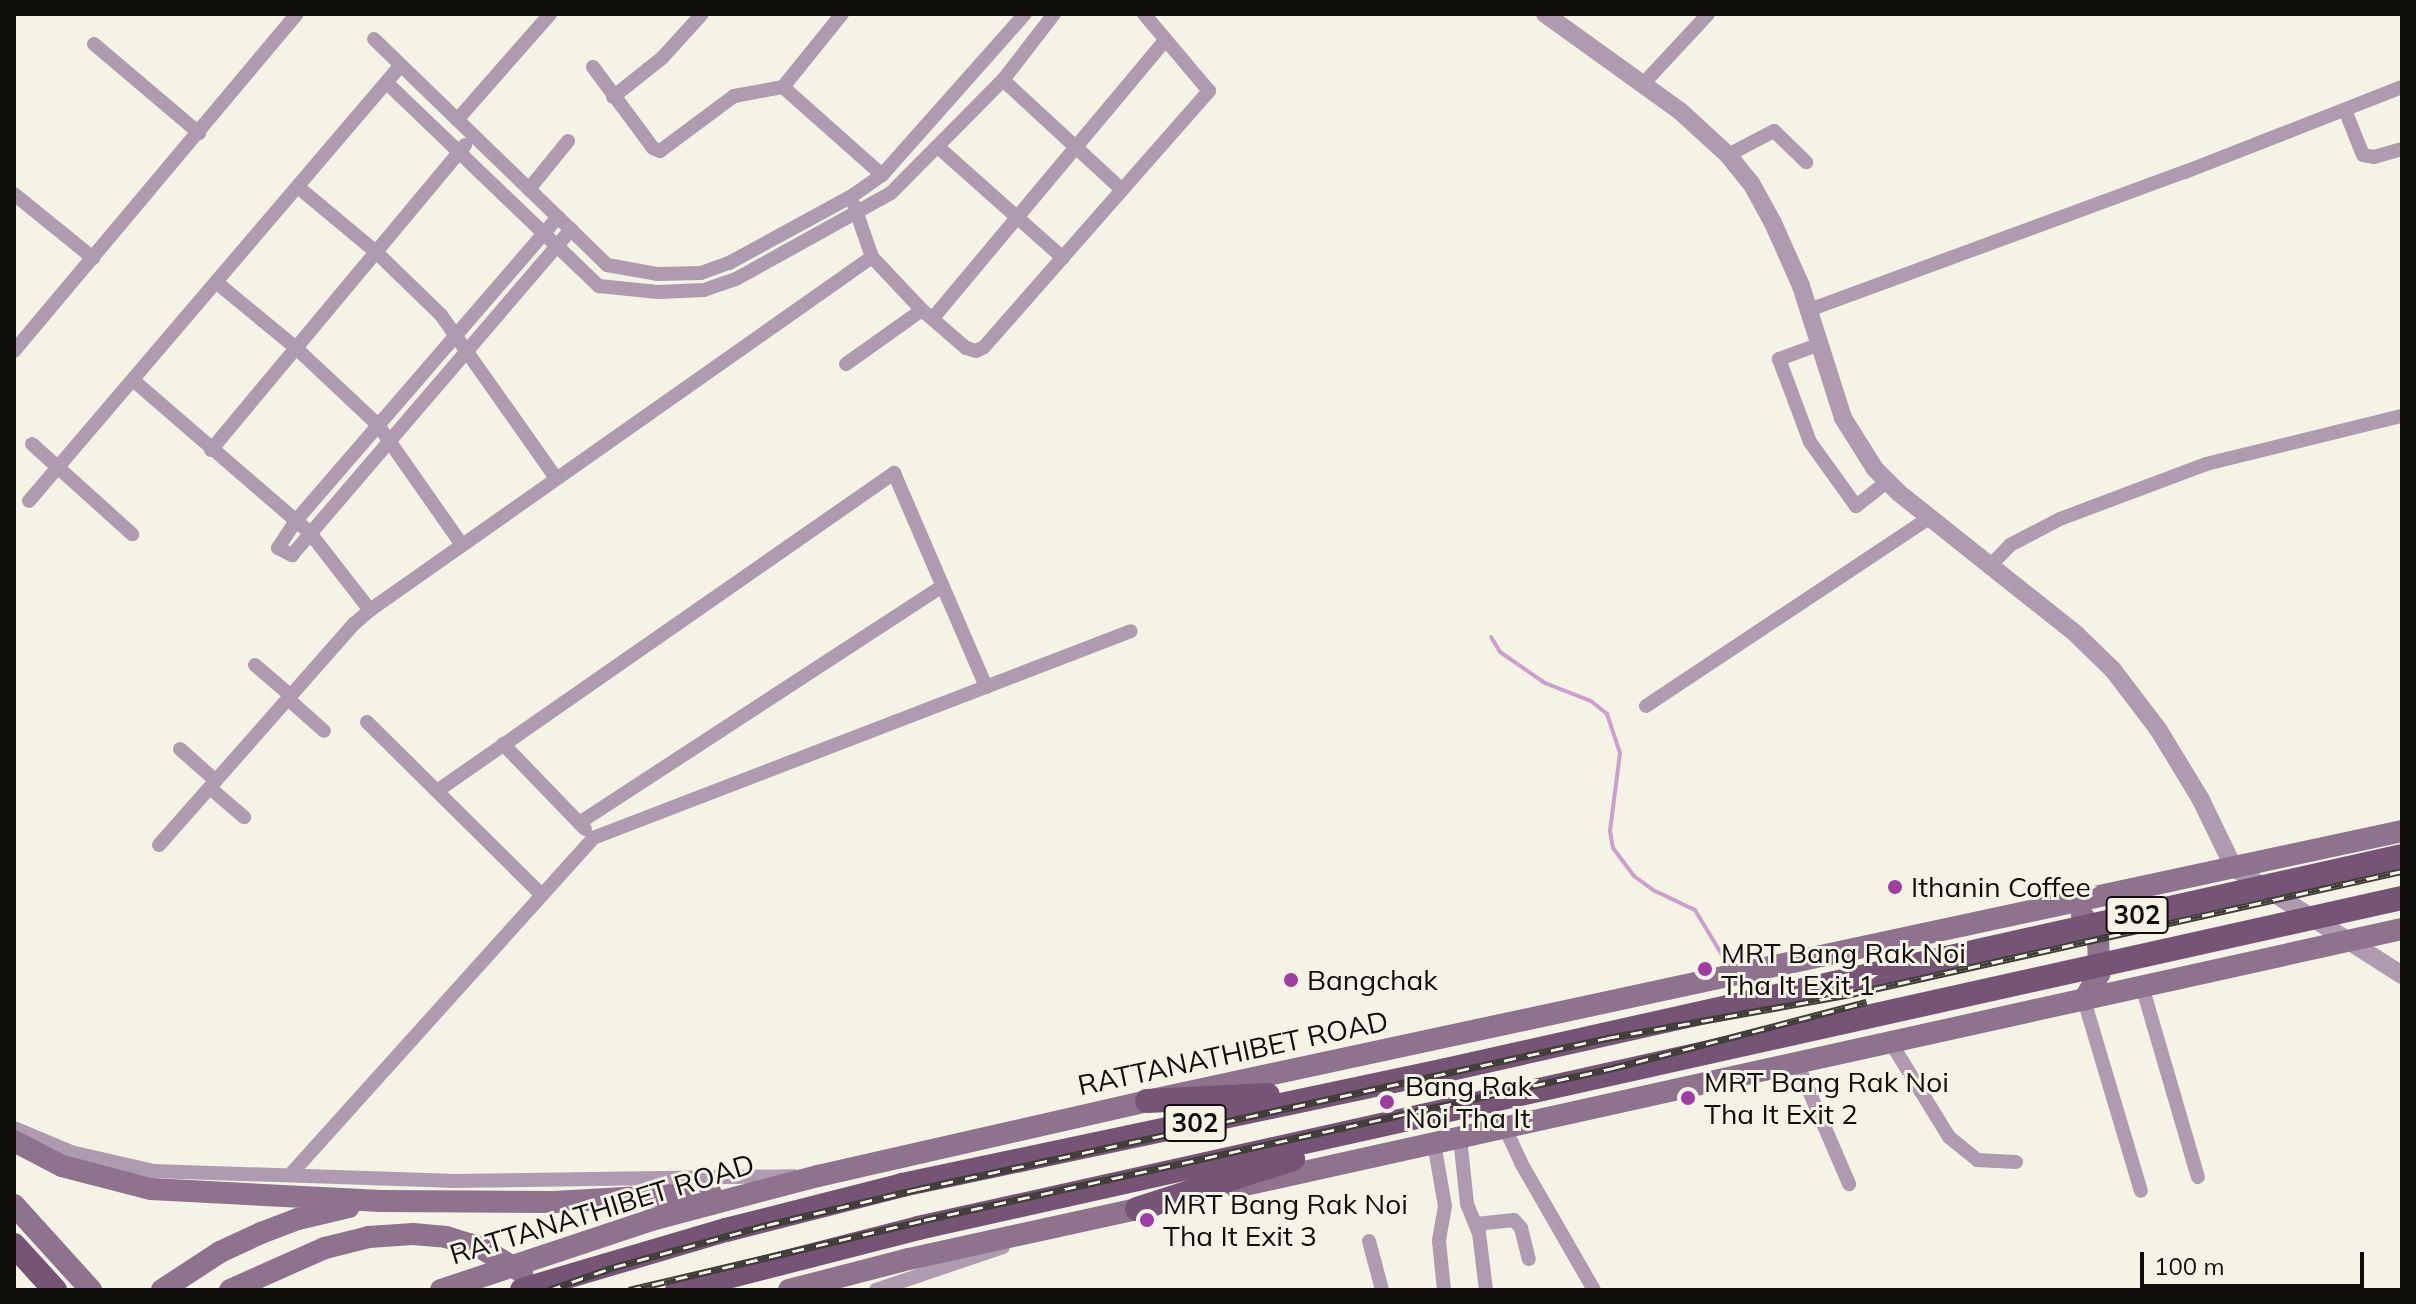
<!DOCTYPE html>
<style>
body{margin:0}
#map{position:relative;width:2416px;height:1304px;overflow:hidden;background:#f5f3e6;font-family:Mulish,sans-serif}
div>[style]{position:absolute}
.stream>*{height:4px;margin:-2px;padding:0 2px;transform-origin:2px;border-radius:2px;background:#cca0cc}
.minor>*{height:14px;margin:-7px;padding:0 7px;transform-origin:7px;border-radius:7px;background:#af9baf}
.tertiary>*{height:18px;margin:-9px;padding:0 9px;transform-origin:9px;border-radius:9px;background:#af9baf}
.secondary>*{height:22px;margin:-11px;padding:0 11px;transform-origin:11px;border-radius:11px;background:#8e728e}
.primary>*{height:24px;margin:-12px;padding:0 12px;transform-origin:12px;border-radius:12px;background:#765476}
.rail>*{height:7px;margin-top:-3.5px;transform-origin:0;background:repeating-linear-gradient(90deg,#f5f3e6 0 12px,#3f3d37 0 24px);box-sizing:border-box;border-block:2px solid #3f3d37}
.dots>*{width:22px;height:22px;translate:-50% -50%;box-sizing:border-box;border:4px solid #f5f3e6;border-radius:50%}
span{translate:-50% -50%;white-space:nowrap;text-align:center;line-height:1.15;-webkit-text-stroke:6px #f5f3e6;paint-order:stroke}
.shield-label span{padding:2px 6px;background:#f5f3e6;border:2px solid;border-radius:6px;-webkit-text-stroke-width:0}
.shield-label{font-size:26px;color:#0f0e0a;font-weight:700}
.poi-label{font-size:28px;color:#0f0e0a}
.left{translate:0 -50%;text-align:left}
.street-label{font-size:28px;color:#0f0e0a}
.frame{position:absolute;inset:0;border:16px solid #0f0e0a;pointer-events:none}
.scale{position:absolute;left:2140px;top:1252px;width:224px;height:36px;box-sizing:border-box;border:4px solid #0f0e0a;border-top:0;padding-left:10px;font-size:24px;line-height:28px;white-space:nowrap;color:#0f0e0a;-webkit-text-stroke:6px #f5f3e6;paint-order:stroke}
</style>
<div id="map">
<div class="stream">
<i style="left:1491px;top:637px;width:17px;rotate:59deg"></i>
<i style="left:1500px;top:652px;width:55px;rotate:34.6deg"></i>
<i style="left:1545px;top:683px;width:49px;rotate:21.4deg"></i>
<i style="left:1591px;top:701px;width:21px;rotate:39deg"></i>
<i style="left:1607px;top:714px;width:41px;rotate:71.6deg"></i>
<i style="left:1620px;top:753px;width:79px;rotate:97.3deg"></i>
<i style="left:1610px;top:831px;width:17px;rotate:80deg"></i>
<i style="left:1613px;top:848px;width:35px;rotate:53deg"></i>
<i style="left:1634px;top:876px;width:26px;rotate:36deg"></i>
<i style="left:1655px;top:891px;width:44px;rotate:25.4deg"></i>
<i style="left:1695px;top:910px;width:68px;rotate:58.9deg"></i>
</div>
<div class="minor">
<i style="left:374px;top:39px;width:325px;rotate:44.1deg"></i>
<i style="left:607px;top:265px;width:52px;rotate:10deg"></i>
<i style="left:658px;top:274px;width:43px;rotate:-1.3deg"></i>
<i style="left:701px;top:273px;width:30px;rotate:-20deg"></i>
<i style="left:729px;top:263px;width:140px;rotate:-28.6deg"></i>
<i style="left:852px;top:196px;width:37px;rotate:-35deg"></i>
<i style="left:882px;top:175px;width:215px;rotate:-48.4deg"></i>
<i style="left:94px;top:44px;width:138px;rotate:40.3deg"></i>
<i style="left:593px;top:67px;width:101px;rotate:53.5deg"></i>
<i style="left:653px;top:148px;width:8px;rotate:23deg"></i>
<i style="left:660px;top:151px;width:92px;rotate:-36.6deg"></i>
<i style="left:734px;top:96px;width:50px;rotate:-10.4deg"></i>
<i style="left:783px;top:87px;width:94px;rotate:-51.1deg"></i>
<i style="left:1003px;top:80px;width:162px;rotate:42.7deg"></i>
<i style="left:387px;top:83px;width:294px;rotate:43.8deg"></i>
<i style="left:599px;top:286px;width:59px;rotate:5.8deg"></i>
<i style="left:658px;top:292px;width:46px;rotate:-2.5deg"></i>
<i style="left:704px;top:290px;width:34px;rotate:-19deg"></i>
<i style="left:736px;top:279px;width:177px;rotate:-29deg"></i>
<i style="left:891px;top:193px;width:159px;rotate:-45.3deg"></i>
<i style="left:1003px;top:80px;width:83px;rotate:-52.3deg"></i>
<i style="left:1643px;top:84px;width:96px;rotate:-47.1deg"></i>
<i style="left:783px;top:87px;width:132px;rotate:41.6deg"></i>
<i style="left:613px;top:97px;width:63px;rotate:-38.5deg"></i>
<i style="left:662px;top:58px;width:59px;rotate:-47.7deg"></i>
<i style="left:2345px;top:110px;width:48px;rotate:68.2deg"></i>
<i style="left:2363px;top:155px;width:11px;rotate:10deg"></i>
<i style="left:2374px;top:157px;width:29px;rotate:-16deg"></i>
<i style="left:457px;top:120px;width:141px;rotate:-48.7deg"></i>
<i style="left:938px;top:147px;width:167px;rotate:41.6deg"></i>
<i style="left:1728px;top:155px;width:52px;rotate:-27.6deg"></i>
<i style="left:1774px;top:131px;width:45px;rotate:44.1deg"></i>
<i style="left:298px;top:187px;width:102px;rotate:39.8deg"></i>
<i style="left:376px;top:252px;width:91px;rotate:44.1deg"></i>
<i style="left:441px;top:315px;width:199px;rotate:54.8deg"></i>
<i style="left:529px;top:189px;width:62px;rotate:-50.9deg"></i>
<i style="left:14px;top:194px;width:102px;rotate:39deg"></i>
<i style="left:854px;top:205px;width:55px;rotate:70.9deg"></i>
<i style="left:872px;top:257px;width:73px;rotate:46.7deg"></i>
<i style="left:922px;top:310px;width:58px;rotate:40.8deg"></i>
<i style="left:966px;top:348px;width:10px;rotate:17deg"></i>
<i style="left:976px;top:351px;width:9px;rotate:-27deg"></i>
<i style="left:984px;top:347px;width:341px;rotate:-48.7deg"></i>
<i style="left:1209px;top:91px;width:101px;rotate:-130.2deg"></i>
<i style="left:558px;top:217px;width:403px;rotate:130.8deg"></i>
<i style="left:295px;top:522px;width:31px;rotate:123deg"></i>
<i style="left:278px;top:548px;width:16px;rotate:27deg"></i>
<i style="left:292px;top:555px;width:429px;rotate:-49.4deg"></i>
<i style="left:216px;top:282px;width:104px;rotate:39.5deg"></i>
<i style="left:296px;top:348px;width:112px;rotate:43.2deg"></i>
<i style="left:378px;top:425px;width:146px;rotate:55deg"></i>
<i style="left:1809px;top:310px;width:401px;rotate:-20.2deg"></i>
<i style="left:2185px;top:172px;width:233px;rotate:-21.4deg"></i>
<i style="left:933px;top:318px;width:361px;rotate:-50.1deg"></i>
<i style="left:1820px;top:344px;width:44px;rotate:159.9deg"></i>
<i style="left:1779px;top:359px;width:89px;rotate:69.5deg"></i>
<i style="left:1810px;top:442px;width:79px;rotate:54.3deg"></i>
<i style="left:1856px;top:506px;width:39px;rotate:-38deg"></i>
<i style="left:14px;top:351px;width:440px;rotate:-50deg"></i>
<i style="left:846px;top:364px;width:93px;rotate:-35.4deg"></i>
<i style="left:133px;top:380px;width:234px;rotate:40.8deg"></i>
<i style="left:310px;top:533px;width:98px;rotate:52.1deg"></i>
<i style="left:32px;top:444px;width:135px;rotate:42deg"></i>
<i style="left:211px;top:450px;width:397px;rotate:-50.2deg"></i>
<i style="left:29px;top:501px;width:573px;rotate:-49.53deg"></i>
<i style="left:1989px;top:567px;width:30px;rotate:-46deg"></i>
<i style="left:2010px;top:545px;width:56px;rotate:-27.5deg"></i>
<i style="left:2060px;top:519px;width:156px;rotate:-20.6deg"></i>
<i style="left:2206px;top:464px;width:202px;rotate:-13.8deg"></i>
<i style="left:255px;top:665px;width:48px;rotate:40.7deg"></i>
<i style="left:288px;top:699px;width:48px;rotate:41.6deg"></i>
<i style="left:1646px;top:706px;width:340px;rotate:-33.6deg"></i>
<i style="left:367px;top:722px;width:246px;rotate:44.7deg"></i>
<i style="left:503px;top:744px;width:118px;rotate:46deg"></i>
<i style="left:180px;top:749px;width:48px;rotate:41.6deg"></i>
<i style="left:210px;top:788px;width:45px;rotate:40.5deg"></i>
<i style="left:437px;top:791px;width:557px;rotate:-34.83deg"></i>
<i style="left:894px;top:473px;width:233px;rotate:66.7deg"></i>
<i style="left:579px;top:823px;width:434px;rotate:-33.1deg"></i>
<i style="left:159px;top:845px;width:295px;rotate:-48.6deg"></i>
<i style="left:354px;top:624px;width:21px;rotate:-41deg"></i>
<i style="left:370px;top:610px;width:614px;rotate:-35.11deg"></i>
<i style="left:2142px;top:986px;width:199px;rotate:73.7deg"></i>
<i style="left:2084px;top:1000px;width:199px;rotate:73.4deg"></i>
<i style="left:1891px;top:1043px;width:110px;rotate:58.3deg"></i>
<i style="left:1949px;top:1137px;width:36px;rotate:39deg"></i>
<i style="left:1977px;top:1160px;width:39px;rotate:3deg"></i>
<i style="left:1797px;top:1063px;width:132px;rotate:66.7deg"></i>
<i style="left:14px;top:1128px;width:62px;rotate:22.8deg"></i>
<i style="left:71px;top:1152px;width:84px;rotate:13deg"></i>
<i style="left:153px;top:1171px;width:297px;rotate:1.9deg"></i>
<i style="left:450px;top:1181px;width:344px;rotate:-0.8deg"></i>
<i style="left:1505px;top:1128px;width:38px;rotate:65deg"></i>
<i style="left:1521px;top:1163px;width:146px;rotate:60.1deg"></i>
<i style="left:1460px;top:1138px;width:66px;rotate:83.9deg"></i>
<i style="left:1467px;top:1204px;width:31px;rotate:68deg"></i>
<i style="left:1479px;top:1233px;width:57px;rotate:83deg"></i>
<i style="left:1434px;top:1143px;width:64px;rotate:80.1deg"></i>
<i style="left:1445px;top:1206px;width:36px;rotate:100deg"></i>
<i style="left:1439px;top:1241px;width:49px;rotate:84.2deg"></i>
<i style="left:290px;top:1175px;width:453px;rotate:-48deg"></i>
<i style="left:593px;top:838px;width:576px;rotate:-21.04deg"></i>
<i style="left:1476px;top:1224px;width:38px;rotate:-6deg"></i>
<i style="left:1514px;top:1220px;width:11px;rotate:49deg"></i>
<i style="left:1521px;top:1228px;width:32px;rotate:76deg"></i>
<i style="left:1369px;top:1241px;width:51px;rotate:75.1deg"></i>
<i style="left:876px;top:1290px;width:134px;rotate:-18.7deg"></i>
</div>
<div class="tertiary">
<i style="left:1545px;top:14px;width:166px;rotate:35.7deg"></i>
<i style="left:1680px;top:111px;width:65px;rotate:42.5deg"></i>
<i style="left:1728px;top:155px;width:36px;rotate:51deg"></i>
<i style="left:1751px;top:183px;width:46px;rotate:61.2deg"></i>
<i style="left:1773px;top:223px;width:69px;rotate:66deg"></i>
<i style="left:1801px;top:286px;width:139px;rotate:72.3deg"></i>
<i style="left:1843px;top:418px;width:60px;rotate:57.9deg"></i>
<i style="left:1875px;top:469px;width:34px;rotate:45deg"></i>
<i style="left:1899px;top:493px;width:226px;rotate:38.5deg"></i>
<i style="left:2076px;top:634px;width:52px;rotate:44.2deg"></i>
<i style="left:2113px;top:670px;width:74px;rotate:52.7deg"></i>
<i style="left:2158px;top:729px;width:81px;rotate:58.7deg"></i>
<i style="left:2200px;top:798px;width:78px;rotate:64.1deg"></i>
<i style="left:2234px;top:868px;width:199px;rotate:32.5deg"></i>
</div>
<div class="secondary">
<i style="left:2082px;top:915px;width:27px;rotate:54deg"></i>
<i style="left:2098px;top:937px;width:37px;rotate:88deg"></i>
<i style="left:2099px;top:974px;width:30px;rotate:120deg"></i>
<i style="left:14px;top:1141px;width:54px;rotate:27.5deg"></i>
<i style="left:62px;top:1166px;width:92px;rotate:14.5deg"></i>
<i style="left:151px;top:1189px;width:230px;rotate:3deg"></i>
<i style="left:381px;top:1201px;width:173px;rotate:0.3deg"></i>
<i style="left:554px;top:1202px;width:157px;rotate:-3.3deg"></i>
<i style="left:1236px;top:1187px;width:1194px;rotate:-12.48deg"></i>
<i style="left:14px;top:1205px;width:115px;rotate:47.8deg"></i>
<i style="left:162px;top:1290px;width:69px;rotate:-33.2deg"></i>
<i style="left:220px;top:1252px;width:45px;rotate:-24.9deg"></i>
<i style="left:261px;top:1233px;width:40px;rotate:-21deg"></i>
<i style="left:298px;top:1219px;width:52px;rotate:-13.2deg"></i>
<i style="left:230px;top:1290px;width:104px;rotate:-23.9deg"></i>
<i style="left:325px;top:1248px;width:45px;rotate:-14deg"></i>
<i style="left:369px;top:1237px;width:44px;rotate:-3.9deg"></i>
<i style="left:413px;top:1234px;width:33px;rotate:5deg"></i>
<i style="left:446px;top:1237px;width:34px;rotate:17deg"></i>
<i style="left:479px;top:1247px;width:50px;rotate:30.2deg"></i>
<i style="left:441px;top:1290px;width:221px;rotate:-18.4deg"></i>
<i style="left:651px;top:1220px;width:173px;rotate:-14.8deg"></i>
<i style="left:818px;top:1176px;width:337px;rotate:-12.8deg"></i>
<i style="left:1147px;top:1101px;width:1284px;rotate:-12.14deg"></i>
<i style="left:789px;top:1290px;width:124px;rotate:-14.5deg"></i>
<i style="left:909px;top:1259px;width:252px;rotate:-12.4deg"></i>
</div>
<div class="primary">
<i style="left:1147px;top:1101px;width:121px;rotate:-2.8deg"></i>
<i style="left:1137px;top:1209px;width:164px;rotate:-17.8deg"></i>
<i style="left:14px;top:1245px;width:61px;rotate:47.7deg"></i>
<i style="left:522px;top:1290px;width:213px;rotate:-16.4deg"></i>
<i style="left:726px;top:1230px;width:182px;rotate:-14.3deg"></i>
<i style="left:902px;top:1185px;width:556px;rotate:-11.94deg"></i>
<i style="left:1446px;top:1070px;width:980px;rotate:-12.62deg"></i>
<i style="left:677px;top:1290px;width:249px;rotate:-14.4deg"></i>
<i style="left:918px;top:1228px;width:1520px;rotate:-12.54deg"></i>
</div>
<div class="rail">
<i style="left:549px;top:1290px;width:69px;rotate:-19.5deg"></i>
<i style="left:614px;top:1267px;width:159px;rotate:-15.4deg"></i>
<i style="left:767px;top:1225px;width:155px;rotate:-13.4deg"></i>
<i style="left:918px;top:1189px;width:705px;rotate:-12.36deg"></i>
<i style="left:1607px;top:1038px;width:248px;rotate:-10.2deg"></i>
<i style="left:1851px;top:994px;width:565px;rotate:-12.58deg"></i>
<i style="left:629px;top:1290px;width:303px;rotate:-13.3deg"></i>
<i style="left:924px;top:1220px;width:706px;rotate:-12.44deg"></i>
<i style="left:1613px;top:1068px;width:262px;rotate:-14.6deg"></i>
</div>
<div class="dots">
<i style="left:1895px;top:887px;background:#a03da3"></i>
<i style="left:1705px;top:969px;background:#a03da3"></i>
<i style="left:1291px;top:980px;background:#a03da3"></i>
<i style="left:1688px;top:1098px;background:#a03da3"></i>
<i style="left:1387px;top:1102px;background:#a03da3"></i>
<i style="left:1147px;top:1220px;background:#a03da3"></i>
</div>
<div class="shield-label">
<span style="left:2137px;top:915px">302</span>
<span style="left:1195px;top:1123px">302</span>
</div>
<div class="poi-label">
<span class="left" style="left:1911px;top:887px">Ithanin Coffee</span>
<span class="left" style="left:1721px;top:969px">MRT Bang Rak Noi<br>Tha It Exit 1</span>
<span class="left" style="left:1307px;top:980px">Bangchak</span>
<span class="left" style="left:1704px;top:1098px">MRT Bang Rak Noi<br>Tha It Exit 2</span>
<span class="left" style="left:1405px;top:1102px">Bang Rak<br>Noi Tha It</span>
<span class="left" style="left:1163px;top:1220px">MRT Bang Rak Noi<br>Tha It Exit 3</span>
</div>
<div class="street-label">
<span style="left:1233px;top:1053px;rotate:-12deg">RATTANATHIBET ROAD</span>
<span style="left:602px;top:1209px;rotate:-17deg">RATTANATHIBET ROAD</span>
</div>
<div class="frame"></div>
<div class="scale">100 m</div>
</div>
